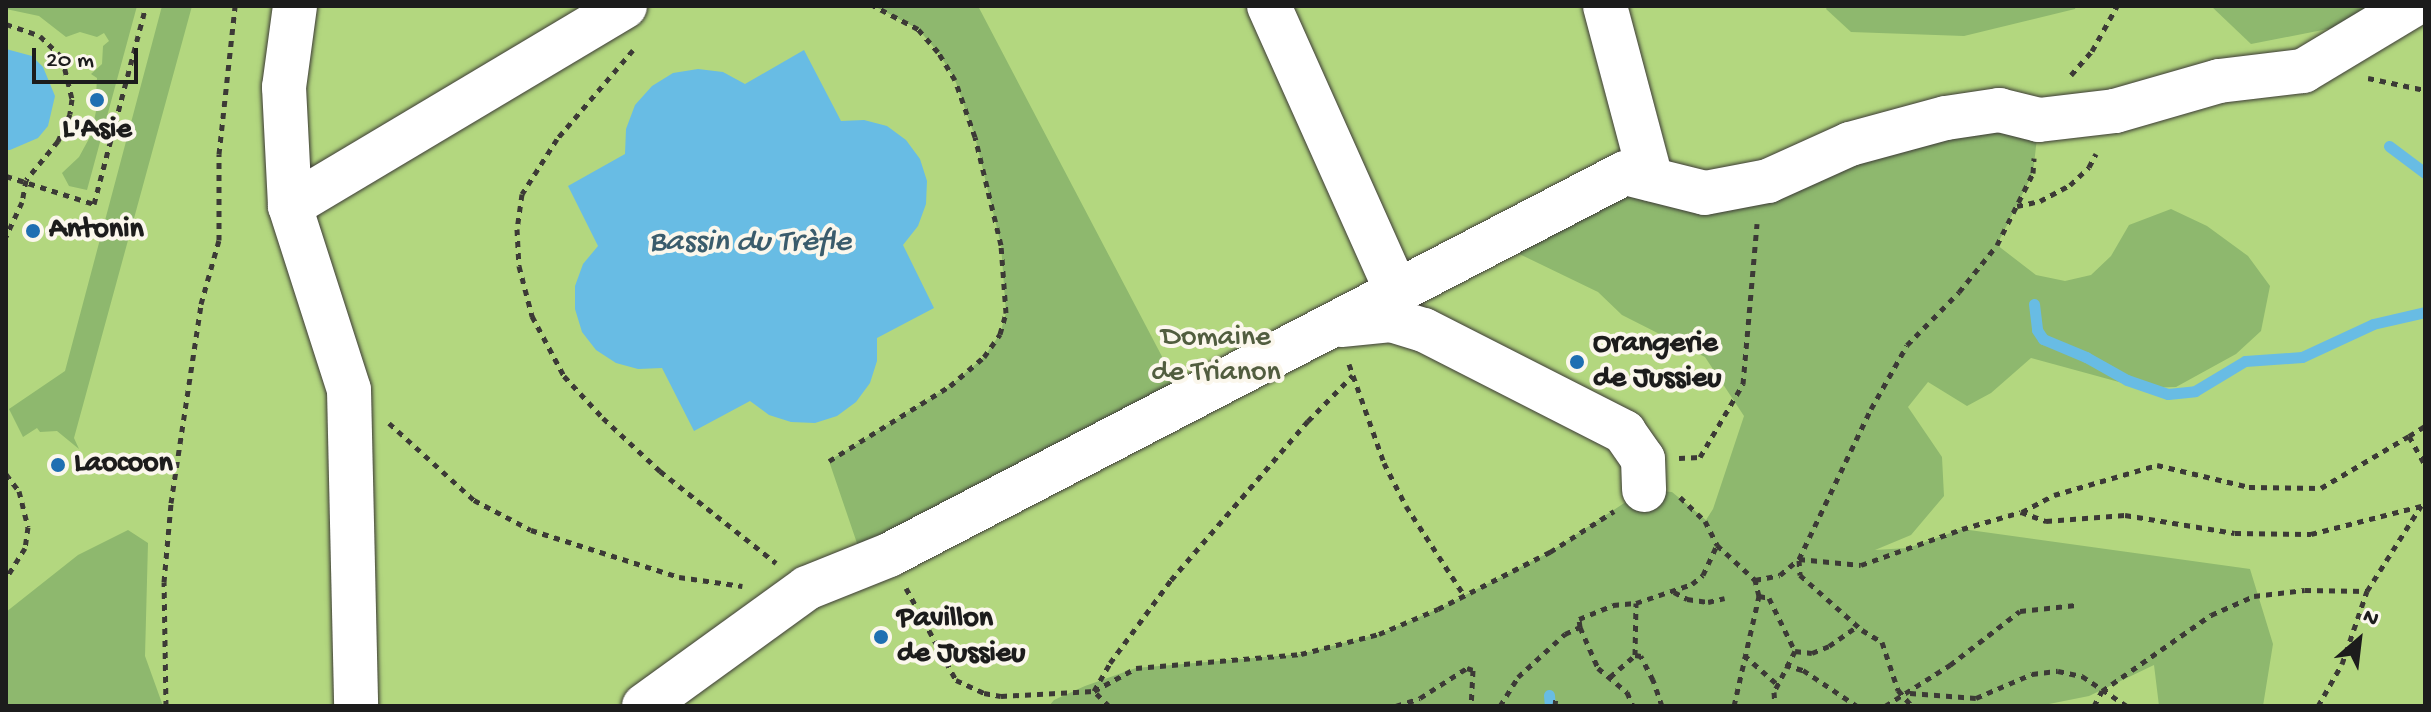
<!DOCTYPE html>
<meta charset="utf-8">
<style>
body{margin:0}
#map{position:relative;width:2431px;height:712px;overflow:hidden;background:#f4e4cb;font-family:"Gochi Hand",sans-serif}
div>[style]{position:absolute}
.green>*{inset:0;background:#b3d77f}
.forest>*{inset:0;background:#8eb86e}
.water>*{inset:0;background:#68bce4}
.stream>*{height:11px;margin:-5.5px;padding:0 5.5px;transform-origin:5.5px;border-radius:5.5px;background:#68bce4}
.path>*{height:5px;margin-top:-2.5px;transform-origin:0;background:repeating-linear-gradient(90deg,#3c3a36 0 6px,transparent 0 12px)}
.roads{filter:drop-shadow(0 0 2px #3c3a36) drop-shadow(0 0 2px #3c3a36)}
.minor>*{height:44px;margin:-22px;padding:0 22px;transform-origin:22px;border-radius:22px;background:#fff}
.dots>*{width:22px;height:22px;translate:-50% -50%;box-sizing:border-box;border:4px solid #fbf7ec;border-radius:50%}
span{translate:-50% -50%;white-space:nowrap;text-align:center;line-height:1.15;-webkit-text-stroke:8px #fbf7ec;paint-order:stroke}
.poi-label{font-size:30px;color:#1c1c1c;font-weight:700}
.left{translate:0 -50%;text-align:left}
.park-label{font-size:30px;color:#515d3f}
.water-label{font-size:32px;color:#3a5c6c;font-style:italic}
.frame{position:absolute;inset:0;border:8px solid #1c1c1c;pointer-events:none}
.north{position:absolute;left:2319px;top:600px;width:80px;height:80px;-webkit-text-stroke:6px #fbf7ec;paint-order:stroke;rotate:28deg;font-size:22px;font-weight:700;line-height:32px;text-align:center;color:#1c1c1c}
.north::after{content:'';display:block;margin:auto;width:28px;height:36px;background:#1c1c1c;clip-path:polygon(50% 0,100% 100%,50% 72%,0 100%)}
.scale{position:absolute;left:32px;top:48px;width:106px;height:36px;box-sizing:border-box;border:4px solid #1c1c1c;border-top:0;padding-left:10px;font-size:24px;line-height:28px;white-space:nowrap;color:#1c1c1c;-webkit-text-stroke:6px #fbf7ec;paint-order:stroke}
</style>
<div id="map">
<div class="green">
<i style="clip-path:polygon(6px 6px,2425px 6px,2425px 706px,6px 706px)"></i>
</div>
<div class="forest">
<i style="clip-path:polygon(6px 6px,137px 6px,87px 190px,69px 186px,62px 173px,79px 157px,91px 135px,99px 97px,96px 96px,97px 78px,91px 74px,102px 64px,103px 46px,109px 41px,104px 33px,97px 37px,80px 32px,66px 37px,39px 16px,6px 9px)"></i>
<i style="clip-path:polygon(162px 6px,192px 6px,74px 438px,79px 449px,57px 431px,40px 432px,37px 428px,23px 437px,9px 409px,65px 371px)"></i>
<i style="clip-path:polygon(874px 6px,978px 6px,1178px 387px,861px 555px,829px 461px,950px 386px,984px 357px,1000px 334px,1006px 313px,1001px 245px,975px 137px,955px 80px,938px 52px,918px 29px)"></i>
<i style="clip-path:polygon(1828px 6px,2076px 6px,2075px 9px,1964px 36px,1851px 32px,1826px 9px)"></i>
<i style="clip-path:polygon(2211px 6px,2373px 6px,2358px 23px,2251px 44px)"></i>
<i style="clip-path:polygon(2039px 120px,2033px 173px,1997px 245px,2036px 275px,2065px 281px,2091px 275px,2111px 256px,2129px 225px,2171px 209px,2207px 226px,2248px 256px,2270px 286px,2261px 331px,2236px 354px,2176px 387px,2141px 388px,2031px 358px,1991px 393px,1967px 406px,1928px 382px,1908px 407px,1942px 457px,1944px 496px,1911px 535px,1875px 550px,1908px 548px,1962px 529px,2250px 569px,2273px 644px,2263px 706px,2159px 706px,2154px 665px,2089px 696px,2039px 706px,1049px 706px,1054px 700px,1085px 686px,1136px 668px,1301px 654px,1379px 634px,1438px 609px,1550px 552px,1644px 490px,1672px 492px,1706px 520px,1713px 509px,1744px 416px,1705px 357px,1622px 315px,1598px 292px,1511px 250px,1651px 179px)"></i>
<i style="clip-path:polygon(128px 530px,148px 543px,145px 656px,163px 706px,6px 706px,6px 612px,78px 555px)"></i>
</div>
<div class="water">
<i style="clip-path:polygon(6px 49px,32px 56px,43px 67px,55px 96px,48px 126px,38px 138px,10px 150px,6px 150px)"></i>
<i style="clip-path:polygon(804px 50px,841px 121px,864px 120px,887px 126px,906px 140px,920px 159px,927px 181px,926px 204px,918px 226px,903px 245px,934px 308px,877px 338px,877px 361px,870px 383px,856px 402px,837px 416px,815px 423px,791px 422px,769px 415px,750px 401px,694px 431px,662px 368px,638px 369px,616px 363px,596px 350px,582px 332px,575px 309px,575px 286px,583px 264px,598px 246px,568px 186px,625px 154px,626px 129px,635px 105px,652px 86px,673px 73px,698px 69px,723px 72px,745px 84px)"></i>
</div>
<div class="stream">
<i style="left:2389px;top:146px;width:45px;rotate:36.9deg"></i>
<i style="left:2034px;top:304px;width:26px;rotate:83deg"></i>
<i style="left:2037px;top:330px;width:11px;rotate:56deg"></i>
<i style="left:2043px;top:339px;width:47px;rotate:22.7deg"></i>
<i style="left:2086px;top:357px;width:47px;rotate:29.3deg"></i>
<i style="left:2127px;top:380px;width:43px;rotate:18.9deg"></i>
<i style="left:2168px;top:394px;width:27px;rotate:-6deg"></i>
<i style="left:2195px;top:391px;width:58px;rotate:-31deg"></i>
<i style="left:2245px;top:361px;width:57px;rotate:-4deg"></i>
<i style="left:2302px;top:357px;width:78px;rotate:-24.9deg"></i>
<i style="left:2373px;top:324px;width:53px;rotate:-13deg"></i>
<i style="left:1549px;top:695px;width:11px;rotate:85deg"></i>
</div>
<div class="path">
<i style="left:6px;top:24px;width:36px;rotate:19deg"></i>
<i style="left:40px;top:36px;width:30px;rotate:44deg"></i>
<i style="left:62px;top:57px;width:43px;rotate:76.6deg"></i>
<i style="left:72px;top:99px;width:15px;rotate:98deg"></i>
<i style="left:70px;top:114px;width:30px;rotate:114deg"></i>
<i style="left:58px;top:141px;width:50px;rotate:129.4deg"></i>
<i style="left:26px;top:180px;width:22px;rotate:100deg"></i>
<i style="left:22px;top:202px;width:38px;rotate:115deg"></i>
<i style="left:633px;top:50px;width:117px;rotate:130.5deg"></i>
<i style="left:557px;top:139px;width:65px;rotate:122.5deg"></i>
<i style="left:522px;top:194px;width:35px;rotate:98deg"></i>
<i style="left:517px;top:229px;width:37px;rotate:87deg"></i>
<i style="left:519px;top:266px;width:52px;rotate:75.4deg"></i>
<i style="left:532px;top:316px;width:68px;rotate:61.9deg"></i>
<i style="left:564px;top:376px;width:57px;rotate:47.1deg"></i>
<i style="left:603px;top:418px;width:78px;rotate:42.9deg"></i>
<i style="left:660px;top:471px;width:148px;rotate:38.4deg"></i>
<i style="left:2071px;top:75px;width:32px;rotate:-49deg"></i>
<i style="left:2092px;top:51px;width:51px;rotate:-60.9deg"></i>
<i style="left:2368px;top:78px;width:58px;rotate:11.9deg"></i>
<i style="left:6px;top:176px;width:92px;rotate:17.7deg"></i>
<i style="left:94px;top:204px;width:205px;rotate:-75.3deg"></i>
<i style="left:2017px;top:206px;width:24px;rotate:-12deg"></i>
<i style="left:2040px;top:201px;width:34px;rotate:-28deg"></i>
<i style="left:2070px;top:185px;width:26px;rotate:-43deg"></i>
<i style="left:2089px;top:167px;width:15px;rotate:-62deg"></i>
<i style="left:1349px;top:364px;width:105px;rotate:70.5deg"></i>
<i style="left:1384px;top:463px;width:48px;rotate:62.9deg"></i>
<i style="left:1406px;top:506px;width:106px;rotate:56.9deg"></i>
<i style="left:389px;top:423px;width:115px;rotate:42.2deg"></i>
<i style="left:474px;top:500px;width:64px;rotate:27.8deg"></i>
<i style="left:531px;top:530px;width:155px;rotate:17.6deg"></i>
<i style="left:679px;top:577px;width:64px;rotate:8.1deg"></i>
<i style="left:2409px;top:436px;width:19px;rotate:-32deg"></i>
<i style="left:1679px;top:458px;width:21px;rotate:-3deg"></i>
<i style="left:1700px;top:457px;width:85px;rotate:-59.5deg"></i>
<i style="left:1743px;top:384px;width:161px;rotate:-85deg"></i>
<i style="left:829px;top:461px;width:142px;rotate:-31.8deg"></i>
<i style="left:950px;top:386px;width:45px;rotate:-40.5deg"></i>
<i style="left:984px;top:357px;width:28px;rotate:-55deg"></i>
<i style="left:1000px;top:334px;width:22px;rotate:-74deg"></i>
<i style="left:1006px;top:313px;width:68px;rotate:-94.2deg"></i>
<i style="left:1001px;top:245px;width:111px;rotate:-103.5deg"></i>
<i style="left:975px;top:137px;width:60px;rotate:-109.3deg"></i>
<i style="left:955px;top:80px;width:33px;rotate:-121deg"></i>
<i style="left:938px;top:52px;width:30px;rotate:-131deg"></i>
<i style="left:918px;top:29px;width:50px;rotate:-152.4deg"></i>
<i style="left:6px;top:474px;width:21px;rotate:53deg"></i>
<i style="left:19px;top:491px;width:37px;rotate:76deg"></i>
<i style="left:28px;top:527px;width:21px;rotate:98deg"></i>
<i style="left:25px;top:548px;width:36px;rotate:122deg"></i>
<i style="left:1680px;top:497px;width:35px;rotate:44deg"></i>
<i style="left:1705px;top:521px;width:27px;rotate:63deg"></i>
<i style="left:1717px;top:545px;width:52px;rotate:42.6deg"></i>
<i style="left:1755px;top:580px;width:25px;rotate:-11deg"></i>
<i style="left:1780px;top:575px;width:25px;rotate:-40deg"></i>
<i style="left:1799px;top:559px;width:166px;rotate:-64.4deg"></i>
<i style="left:1871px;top:409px;width:73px;rotate:-60.6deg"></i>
<i style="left:1907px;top:345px;width:74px;rotate:-45.5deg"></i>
<i style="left:1959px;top:292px;width:60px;rotate:-51deg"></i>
<i style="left:1997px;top:245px;width:80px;rotate:-63.4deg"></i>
<i style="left:2033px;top:173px;width:15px;rotate:-86deg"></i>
<i style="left:2022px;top:512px;width:36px;rotate:-28deg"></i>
<i style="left:2054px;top:495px;width:107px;rotate:-16.2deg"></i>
<i style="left:2157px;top:465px;width:95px;rotate:13.4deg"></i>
<i style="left:2249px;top:487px;width:72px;rotate:0.8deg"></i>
<i style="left:2321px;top:488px;width:102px;rotate:-30.6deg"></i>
<i style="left:2409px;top:436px;width:33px;rotate:61deg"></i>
<i style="left:1799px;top:559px;width:62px;rotate:5.5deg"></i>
<i style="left:1861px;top:565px;width:107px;rotate:-19.6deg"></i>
<i style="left:1962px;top:529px;width:61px;rotate:-16.1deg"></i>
<i style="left:2021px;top:512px;width:27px;rotate:20deg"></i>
<i style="left:2046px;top:521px;width:79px;rotate:-4.3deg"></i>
<i style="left:2125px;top:515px;width:111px;rotate:9.3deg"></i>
<i style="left:2235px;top:533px;width:76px;rotate:0.8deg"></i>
<i style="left:2311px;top:534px;width:118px;rotate:-14.3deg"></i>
<i style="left:1799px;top:560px;width:15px;rotate:86deg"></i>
<i style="left:1800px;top:575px;width:83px;rotate:41.6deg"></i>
<i style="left:1862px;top:630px;width:23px;rotate:31deg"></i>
<i style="left:1882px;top:642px;width:51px;rotate:71.6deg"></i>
<i style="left:1898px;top:690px;width:21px;rotate:49deg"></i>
<i style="left:906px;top:588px;width:105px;rotate:61.5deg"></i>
<i style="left:956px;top:680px;width:31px;rotate:25deg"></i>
<i style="left:984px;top:693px;width:17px;rotate:10deg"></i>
<i style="left:1001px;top:696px;width:93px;rotate:-3.1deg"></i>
<i style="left:1094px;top:691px;width:32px;rotate:-60deg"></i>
<i style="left:1110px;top:663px;width:103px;rotate:-53.7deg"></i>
<i style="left:1171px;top:580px;width:210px;rotate:-49.3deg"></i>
<i style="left:1308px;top:421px;width:64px;rotate:-45.6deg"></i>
<i style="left:1674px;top:592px;width:15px;rotate:28deg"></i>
<i style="left:1687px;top:599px;width:21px;rotate:8deg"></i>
<i style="left:1708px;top:602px;width:17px;rotate:-13deg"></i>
<i style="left:1759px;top:596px;width:10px;rotate:11deg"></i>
<i style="left:1769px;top:598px;width:59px;rotate:63.9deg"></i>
<i style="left:1795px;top:651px;width:46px;rotate:117.1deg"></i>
<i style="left:1774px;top:692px;width:14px;rotate:86deg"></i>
<i style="left:1580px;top:627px;width:45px;rotate:66.3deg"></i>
<i style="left:1598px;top:668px;width:38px;rotate:40deg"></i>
<i style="left:1627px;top:692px;width:15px;rotate:67deg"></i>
<i style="left:1795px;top:651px;width:17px;rotate:7deg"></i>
<i style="left:1812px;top:653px;width:18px;rotate:-22deg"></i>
<i style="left:1829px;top:646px;width:35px;rotate:-35deg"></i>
<i style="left:1744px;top:655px;width:44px;rotate:41.3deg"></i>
<i style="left:1785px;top:665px;width:19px;rotate:16deg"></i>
<i style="left:1803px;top:670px;width:65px;rotate:33.7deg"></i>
<i style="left:1610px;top:677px;width:33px;rotate:-41deg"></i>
<i style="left:1910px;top:693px;width:66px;rotate:4.3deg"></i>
<i style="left:1976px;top:698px;width:61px;rotate:-23.2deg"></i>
<i style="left:2032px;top:674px;width:26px;rotate:-7deg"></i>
<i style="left:2058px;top:671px;width:25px;rotate:12deg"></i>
<i style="left:2082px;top:676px;width:54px;rotate:33.7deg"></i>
<i style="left:166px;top:706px;width:124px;rotate:-90.9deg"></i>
<i style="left:164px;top:582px;width:79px;rotate:-84.9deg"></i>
<i style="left:171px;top:503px;width:201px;rotate:-81.4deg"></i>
<i style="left:201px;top:304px;width:66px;rotate:-74.3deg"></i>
<i style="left:219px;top:240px;width:86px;rotate:-90deg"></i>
<i style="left:219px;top:154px;width:149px;rotate:-83.8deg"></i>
<i style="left:1109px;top:706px;width:21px;rotate:-135deg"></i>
<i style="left:1094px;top:691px;width:48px;rotate:-28.7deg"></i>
<i style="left:1136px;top:668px;width:166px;rotate:-4.8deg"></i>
<i style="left:1301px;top:654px;width:81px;rotate:-14.4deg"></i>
<i style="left:1379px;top:634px;width:64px;rotate:-23deg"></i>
<i style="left:1438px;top:609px;width:126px;rotate:-27deg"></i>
<i style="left:1550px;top:552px;width:76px;rotate:-32.6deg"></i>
<i style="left:1396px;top:706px;width:25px;rotate:-18deg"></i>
<i style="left:1420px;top:698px;width:56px;rotate:-32.6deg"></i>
<i style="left:1467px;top:668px;width:6px;rotate:18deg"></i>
<i style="left:1473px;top:670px;width:36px;rotate:93deg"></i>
<i style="left:1500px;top:706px;width:34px;rotate:-58deg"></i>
<i style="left:1518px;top:677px;width:64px;rotate:-42.5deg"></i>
<i style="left:1565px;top:634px;width:17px;rotate:-25deg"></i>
<i style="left:1580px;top:627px;width:8px;rotate:-97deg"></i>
<i style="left:1579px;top:619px;width:37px;rotate:-22deg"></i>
<i style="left:1613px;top:605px;width:22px;rotate:-5deg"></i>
<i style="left:1555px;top:706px;width:10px;rotate:-84deg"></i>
<i style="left:1662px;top:706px;width:28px;rotate:-109deg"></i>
<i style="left:1653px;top:680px;width:27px;rotate:-117deg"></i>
<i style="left:1641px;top:656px;width:6px;rotate:-171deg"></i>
<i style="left:1635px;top:655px;width:52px;rotate:-88.9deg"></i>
<i style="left:1636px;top:603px;width:59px;rotate:-18.7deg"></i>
<i style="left:1692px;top:584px;width:14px;rotate:-39deg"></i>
<i style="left:1703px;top:575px;width:33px;rotate:-65deg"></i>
<i style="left:1734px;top:706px;width:113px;rotate:-77.2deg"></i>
<i style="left:1759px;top:596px;width:16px;rotate:-104deg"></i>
<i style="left:1885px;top:706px;width:77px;rotate:-32.2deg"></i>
<i style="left:1950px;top:665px;width:88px;rotate:-37.6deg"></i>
<i style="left:2020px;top:611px;width:56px;rotate:-6.1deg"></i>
<i style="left:2094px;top:706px;width:17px;rotate:-62deg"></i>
<i style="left:2102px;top:691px;width:133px;rotate:-34.9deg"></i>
<i style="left:2211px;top:615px;width:47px;rotate:-23.8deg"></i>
<i style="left:2254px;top:596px;width:51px;rotate:-6.7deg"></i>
<i style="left:2305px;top:590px;width:62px;rotate:0.9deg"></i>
<i style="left:2367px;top:591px;width:101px;rotate:-57.6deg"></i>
<i style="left:2318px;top:706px;width:48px;rotate:-60.3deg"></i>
<i style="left:2342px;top:664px;width:77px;rotate:-71.1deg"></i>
</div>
<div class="roads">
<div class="minor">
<i style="left:295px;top:6px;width:82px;rotate:97.7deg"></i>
<i style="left:284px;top:87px;width:119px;rotate:87.1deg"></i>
<i style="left:290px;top:206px;width:193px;rotate:72.2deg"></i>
<i style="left:349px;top:390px;width:316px;rotate:88.7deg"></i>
<i style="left:1269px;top:6px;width:311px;rotate:65.9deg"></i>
<i style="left:1605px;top:6px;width:179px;rotate:75.1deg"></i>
<i style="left:290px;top:206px;width:390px;rotate:-30.8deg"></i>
<i style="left:1341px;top:325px;width:50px;rotate:-5.7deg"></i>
<i style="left:1391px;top:320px;width:34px;rotate:17deg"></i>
<i style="left:1424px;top:330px;width:225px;rotate:27deg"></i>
<i style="left:1624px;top:432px;width:33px;rotate:55deg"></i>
<i style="left:1643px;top:459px;width:31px;rotate:88deg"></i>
<i style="left:644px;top:706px;width:201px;rotate:-35.9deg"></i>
<i style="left:807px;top:588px;width:88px;rotate:-21.9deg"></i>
<i style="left:889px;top:555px;width:829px;rotate:-27.43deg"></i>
<i style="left:1625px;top:173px;width:82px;rotate:14deg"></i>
<i style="left:1705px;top:193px;width:64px;rotate:-10.8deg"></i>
<i style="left:1768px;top:181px;width:90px;rotate:-24.3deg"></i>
<i style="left:1850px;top:144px;width:99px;rotate:-15.2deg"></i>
<i style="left:1946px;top:118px;width:54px;rotate:-8.6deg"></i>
<i style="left:1999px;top:110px;width:41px;rotate:14deg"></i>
<i style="left:2039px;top:120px;width:77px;rotate:-6.8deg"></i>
<i style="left:2115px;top:111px;width:108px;rotate:-16.1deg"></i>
<i style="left:2219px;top:81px;width:85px;rotate:-6.8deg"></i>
<i style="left:2303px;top:71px;width:126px;rotate:-31deg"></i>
</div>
</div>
<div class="dots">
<i style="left:97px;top:100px;background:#1f6fb2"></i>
<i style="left:33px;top:231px;background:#1f6fb2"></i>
<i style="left:1577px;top:362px;background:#1f6fb2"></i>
<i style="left:58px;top:465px;background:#1f6fb2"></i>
<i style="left:881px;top:637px;background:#1f6fb2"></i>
</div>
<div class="poi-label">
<span style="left:97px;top:131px">L'Asie</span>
<span class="left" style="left:49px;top:231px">Antonin</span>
<span class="left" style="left:1593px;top:362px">Orangerie<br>de Jussieu</span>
<span class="left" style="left:74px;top:465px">Laocoon</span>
<span class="left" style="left:897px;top:637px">Pavillon<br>de Jussieu</span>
</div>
<div class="park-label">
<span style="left:1216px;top:356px">Domaine<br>de Trianon</span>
</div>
<div class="water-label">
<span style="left:750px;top:243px">Bassin du Trèfle</span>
</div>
<div class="frame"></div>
<div class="north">N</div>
<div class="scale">20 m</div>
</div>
